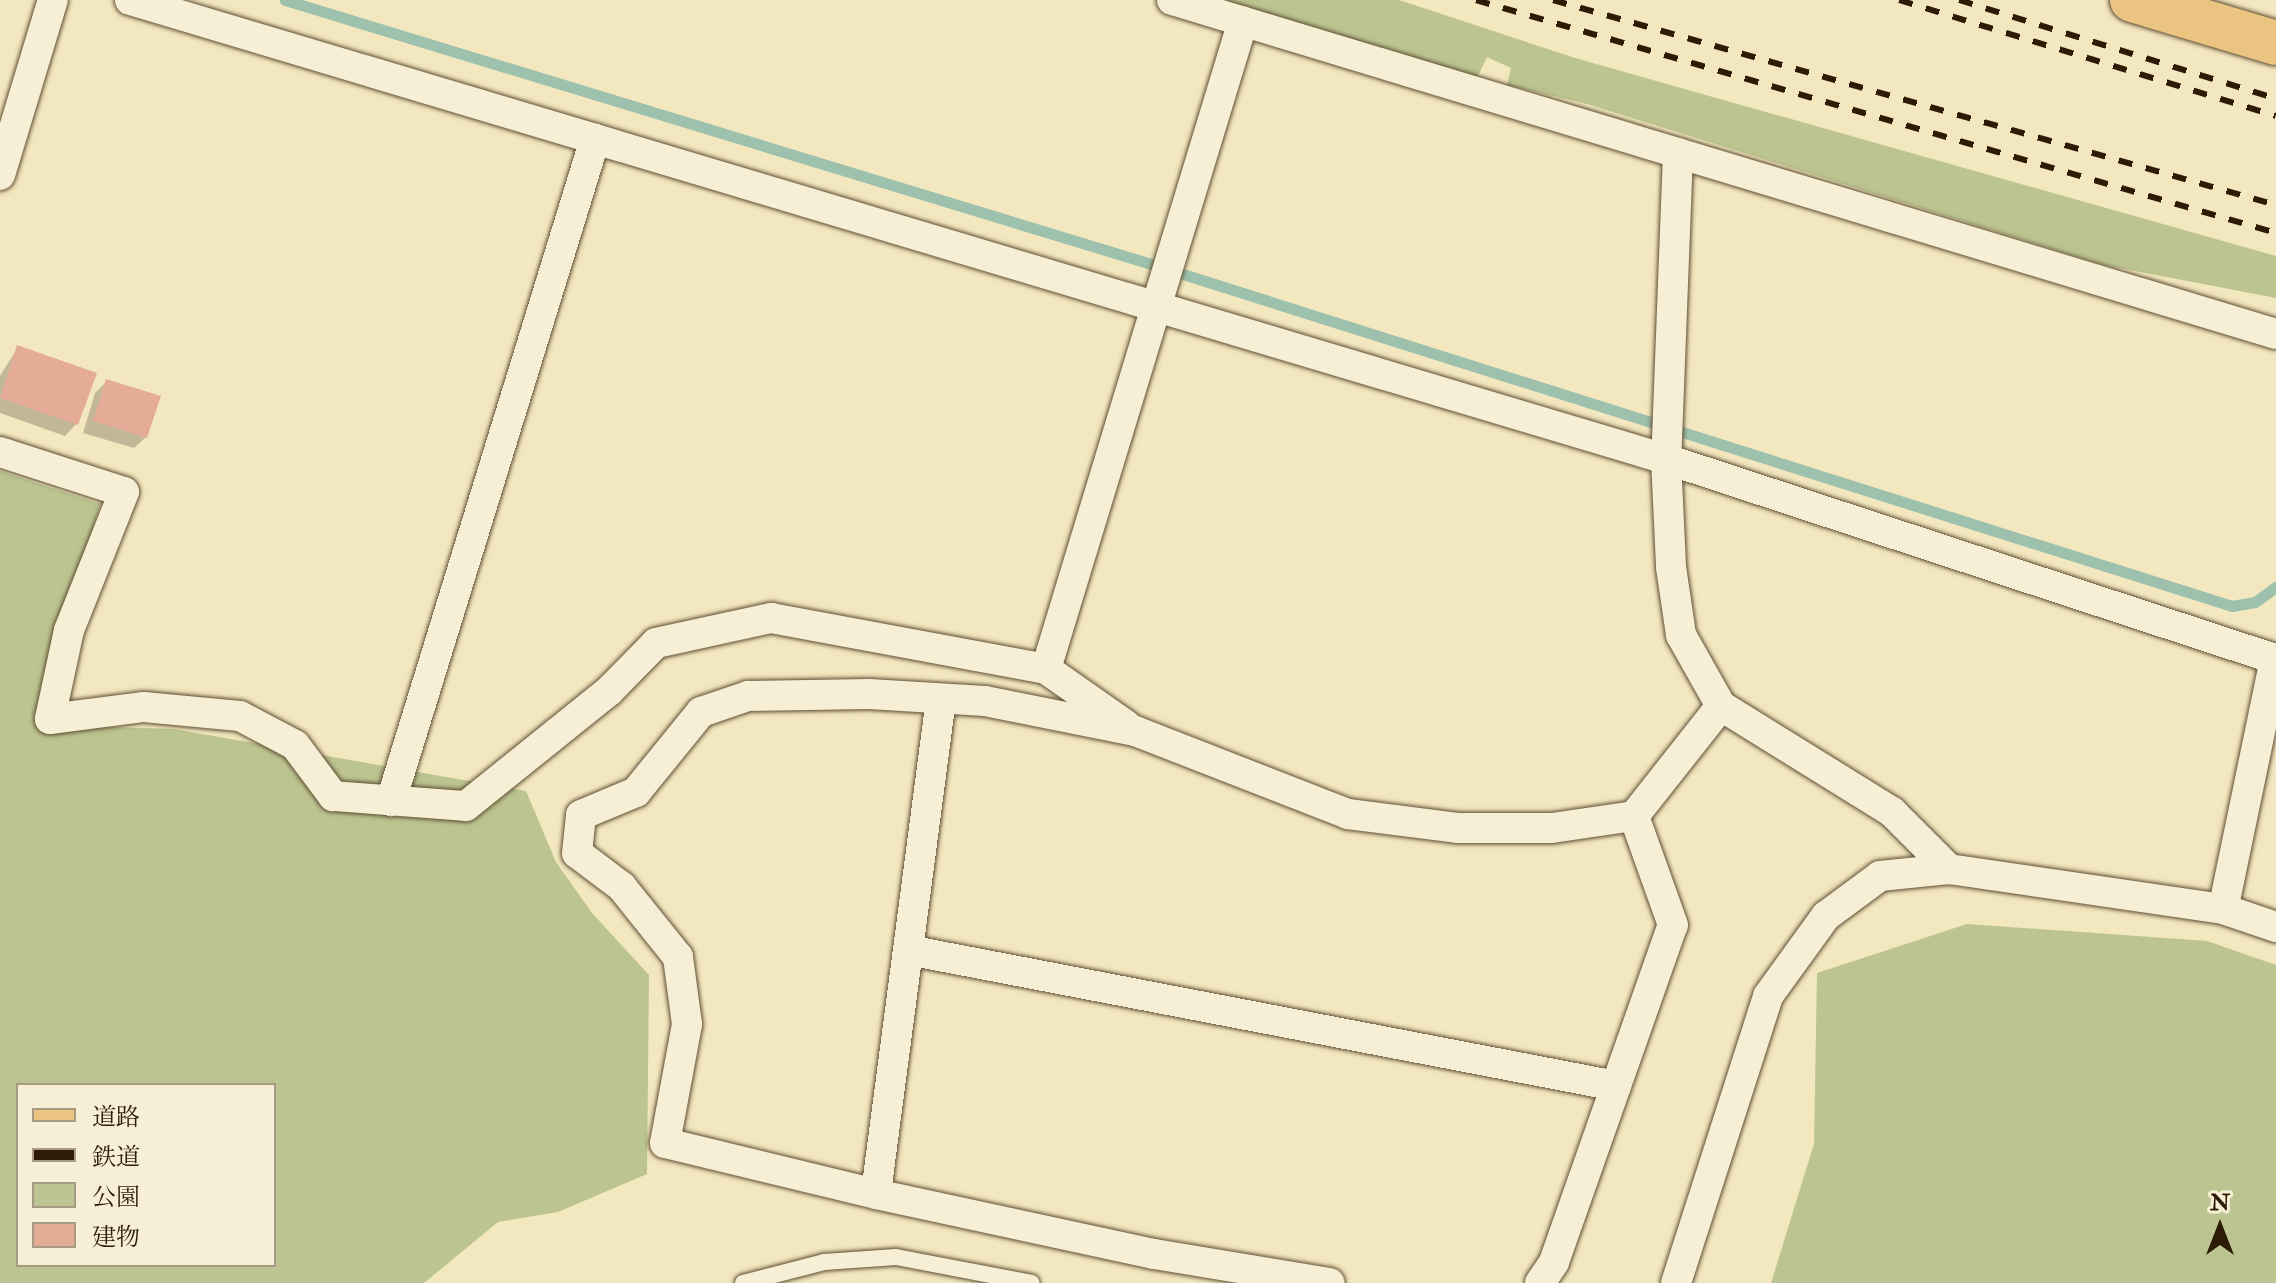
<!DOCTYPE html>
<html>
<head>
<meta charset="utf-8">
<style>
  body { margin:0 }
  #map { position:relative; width:2276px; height:1283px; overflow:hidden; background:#f3e7bf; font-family:"IM FELL Double Pica","Noto Serif JP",serif }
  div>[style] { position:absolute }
  .green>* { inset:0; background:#bcc591 }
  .shadow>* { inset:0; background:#0003 }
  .stream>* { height:11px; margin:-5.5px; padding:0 5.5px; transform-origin:5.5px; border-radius:5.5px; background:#9dc1ac }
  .building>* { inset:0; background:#e4ac97 }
  .roads { filter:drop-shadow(0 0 2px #5f4e34) drop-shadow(0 0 2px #5f4e34) }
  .service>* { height:16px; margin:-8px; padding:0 8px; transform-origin:8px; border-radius:8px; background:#f7efd5 }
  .minor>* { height:30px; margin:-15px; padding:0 15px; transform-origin:15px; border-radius:15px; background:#f7efd5 }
  .primary>* { height:44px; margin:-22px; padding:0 22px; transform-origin:22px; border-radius:22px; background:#eac480 }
  .rail>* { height:6px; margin-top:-3px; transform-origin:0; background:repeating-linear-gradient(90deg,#2e1b06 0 14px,transparent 0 28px) }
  span { translate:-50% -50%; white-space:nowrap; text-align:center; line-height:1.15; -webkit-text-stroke:6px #f7efd5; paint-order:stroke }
  .legend { position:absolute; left:16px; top:1083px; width:260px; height:184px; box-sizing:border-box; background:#f7efd5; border:2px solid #a79a82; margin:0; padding:10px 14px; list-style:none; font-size:24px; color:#2e1b06 }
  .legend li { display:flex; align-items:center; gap:16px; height:40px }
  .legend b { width:40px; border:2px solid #a79a82 }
  .north { position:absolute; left:2180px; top:1187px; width:80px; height:80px; -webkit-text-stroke:6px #f7efd5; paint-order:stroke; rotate:0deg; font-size:22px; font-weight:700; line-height:32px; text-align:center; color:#2e1b06 }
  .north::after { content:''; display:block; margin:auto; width:28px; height:36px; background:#2e1b06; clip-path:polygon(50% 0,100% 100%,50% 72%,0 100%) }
</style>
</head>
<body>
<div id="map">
  <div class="green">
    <div style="clip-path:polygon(1222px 0,1399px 0,1575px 58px,2276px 256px,2276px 298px,2104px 265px,1587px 104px,1507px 85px,1511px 68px,1487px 57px,1477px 78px)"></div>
    <div style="clip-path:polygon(evenodd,0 471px,100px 504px,39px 725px,174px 729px,526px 791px,556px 862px,592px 913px,649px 975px,647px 1174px,558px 1212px,498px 1222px,424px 1283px,0 1283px,0 471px,18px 1085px,274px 1085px,274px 1265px,18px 1265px,18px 1085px)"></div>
    <div style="clip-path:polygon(1967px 924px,2207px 941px,2276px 965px,2276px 1283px,1771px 1283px,1814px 1144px,1817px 973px)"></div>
  </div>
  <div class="shadow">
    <div style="clip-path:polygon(18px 347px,76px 424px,65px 436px,0 413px,0 376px)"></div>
    <div style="clip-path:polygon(106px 382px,146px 437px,134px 448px,83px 433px,95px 393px)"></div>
  </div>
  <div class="stream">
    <div style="left:285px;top:0;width:902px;rotate:16.95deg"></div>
    <div style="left:1148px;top:263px;width:1137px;rotate:17.56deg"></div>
    <div style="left:2232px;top:606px;width:23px;rotate:-10deg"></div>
    <div style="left:2255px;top:602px;width:26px;rotate:-36deg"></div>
  </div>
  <div class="building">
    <div style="clip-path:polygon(17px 345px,97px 373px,78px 425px,0 398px)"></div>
    <div style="clip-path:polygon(106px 379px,161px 396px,147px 438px,93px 421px)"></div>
  </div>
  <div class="roads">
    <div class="service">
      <div style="left:743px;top:1283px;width:84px;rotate:-14.5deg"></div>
      <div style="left:824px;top:1262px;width:72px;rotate:-4deg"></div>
      <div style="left:896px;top:1257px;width:138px;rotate:10.8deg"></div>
    </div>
    <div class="minor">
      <div style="left:130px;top:0;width:1603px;rotate:16.64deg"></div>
      <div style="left:1666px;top:459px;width:641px;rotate:18.18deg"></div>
      <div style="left:2275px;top:659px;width:255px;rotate:101.7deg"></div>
      <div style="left:1172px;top:0;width:1153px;rotate:16.83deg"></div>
      <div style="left:1678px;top:153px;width:306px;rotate:92.2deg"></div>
      <div style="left:1666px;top:459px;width:108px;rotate:87.3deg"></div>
      <div style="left:1671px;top:567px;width:69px;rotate:81.6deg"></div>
      <div style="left:1681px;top:635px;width:81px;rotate:60.6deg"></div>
      <div style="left:1721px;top:706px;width:201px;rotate:31.8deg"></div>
      <div style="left:1892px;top:812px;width:81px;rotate:45deg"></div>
      <div style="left:0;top:175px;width:183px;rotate:-73.2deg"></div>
      <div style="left:0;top:452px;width:130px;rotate:17.9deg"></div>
      <div style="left:124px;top:492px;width:149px;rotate:111.7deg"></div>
      <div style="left:69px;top:630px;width:91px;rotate:102.1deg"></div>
      <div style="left:50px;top:719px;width:95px;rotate:-7.3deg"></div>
      <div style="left:144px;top:707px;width:96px;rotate:5.4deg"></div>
      <div style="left:240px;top:716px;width:62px;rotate:27.8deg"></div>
      <div style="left:295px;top:745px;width:64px;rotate:53.3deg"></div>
      <div style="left:333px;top:796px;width:133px;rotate:4.3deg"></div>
      <div style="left:466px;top:806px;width:184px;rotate:-38.8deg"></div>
      <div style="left:609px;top:691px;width:67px;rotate:-45.6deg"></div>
      <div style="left:656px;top:643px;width:118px;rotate:-12.3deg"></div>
      <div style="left:771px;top:618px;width:280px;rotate:10.5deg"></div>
      <div style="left:1046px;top:669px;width:98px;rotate:35deg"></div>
      <div style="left:1046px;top:669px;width:677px;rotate:-73.09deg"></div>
      <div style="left:941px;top:699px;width:499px;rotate:97.5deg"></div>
      <div style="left:876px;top:1194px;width:284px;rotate:12.2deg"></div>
      <div style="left:1154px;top:1254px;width:178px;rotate:9.4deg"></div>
      <div style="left:391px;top:801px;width:693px;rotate:-72.87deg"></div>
      <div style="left:908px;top:950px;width:721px;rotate:10.87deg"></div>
      <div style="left:876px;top:1194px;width:217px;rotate:-166.4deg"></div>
      <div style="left:665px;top:1143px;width:121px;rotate:-79.5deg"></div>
      <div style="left:687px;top:1024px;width:68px;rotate:-97.7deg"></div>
      <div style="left:678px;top:957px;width:90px;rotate:-128.7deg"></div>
      <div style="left:622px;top:887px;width:56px;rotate:-142.9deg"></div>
      <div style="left:577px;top:853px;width:38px;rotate:-84deg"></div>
      <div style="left:581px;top:815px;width:60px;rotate:-22.7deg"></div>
      <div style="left:636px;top:792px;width:103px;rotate:-50.9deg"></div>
      <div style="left:701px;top:712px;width:50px;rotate:-18.8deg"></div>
      <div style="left:748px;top:696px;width:121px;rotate:-0.9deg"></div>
      <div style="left:869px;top:694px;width:116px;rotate:3.5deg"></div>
      <div style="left:985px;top:701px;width:153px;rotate:11.3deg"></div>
      <div style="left:1135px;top:731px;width:229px;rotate:21.3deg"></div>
      <div style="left:1348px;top:814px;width:110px;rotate:7.3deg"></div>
      <div style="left:1457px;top:828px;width:95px"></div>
      <div style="left:1552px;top:828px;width:83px;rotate:-8.3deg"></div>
      <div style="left:1634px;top:816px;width:140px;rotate:-51.7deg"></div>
      <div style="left:1540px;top:1283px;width:25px;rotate:-56deg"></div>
      <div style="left:1554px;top:1262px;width:357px;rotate:-70.6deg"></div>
      <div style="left:1673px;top:925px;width:116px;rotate:-109.7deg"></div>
      <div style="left:1676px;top:1283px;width:301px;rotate:-72.2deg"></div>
      <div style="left:1768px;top:996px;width:99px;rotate:-54.1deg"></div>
      <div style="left:1826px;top:916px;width:67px;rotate:-36.5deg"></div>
      <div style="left:1880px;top:876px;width:69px;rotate:-5.8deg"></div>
      <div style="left:1949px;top:869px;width:277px;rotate:8.3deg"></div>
      <div style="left:2223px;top:909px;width:56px;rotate:18.8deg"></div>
    </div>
    <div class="primary">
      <div style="left:2132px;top:0;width:150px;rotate:16.6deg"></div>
    </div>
  </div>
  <div class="rail">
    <div style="left:1476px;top:0;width:833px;rotate:16.24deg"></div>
    <div style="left:1553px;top:0;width:752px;rotate:15.83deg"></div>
    <div style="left:1899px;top:0;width:394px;rotate:17.1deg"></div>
    <div style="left:1959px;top:0;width:332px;rotate:17.3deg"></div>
  </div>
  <ul class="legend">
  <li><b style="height:10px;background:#eac480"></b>道路</li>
  <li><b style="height:10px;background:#2e1b06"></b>鉄道</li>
  <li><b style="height:22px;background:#bcc591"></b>公園</li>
  <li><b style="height:22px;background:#e4ac97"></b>建物</li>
  </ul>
  <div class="north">N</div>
</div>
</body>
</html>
